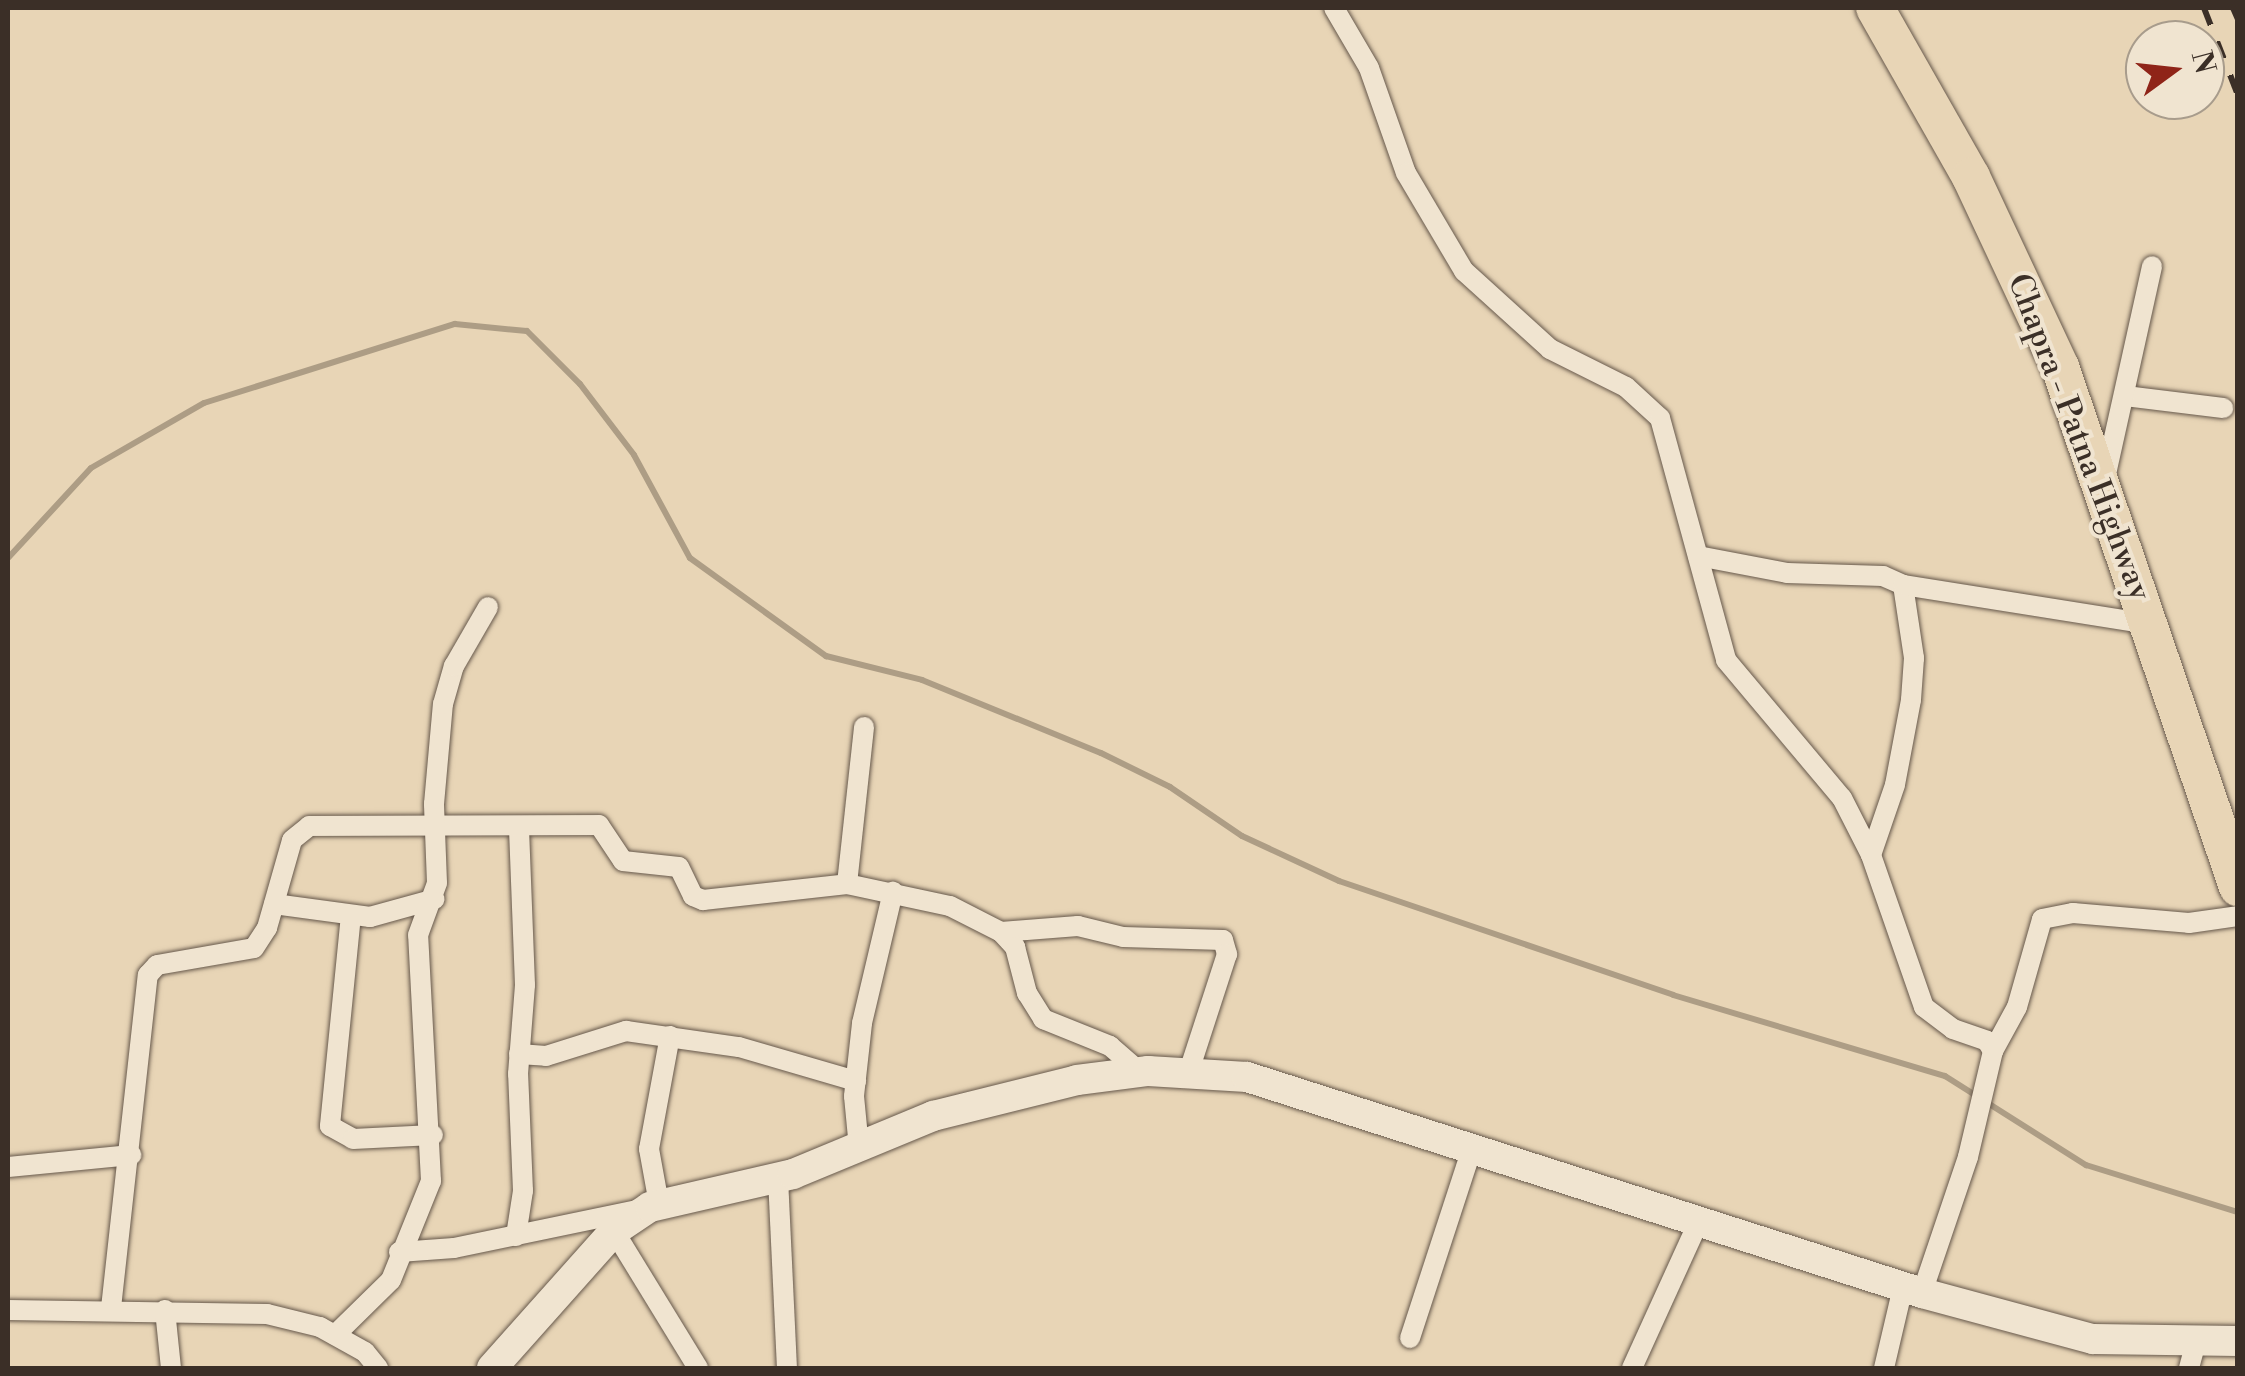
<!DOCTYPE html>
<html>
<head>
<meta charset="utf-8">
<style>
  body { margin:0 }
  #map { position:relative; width:2245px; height:1376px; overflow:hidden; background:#e8d5b6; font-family:"Libre Bodoni",serif }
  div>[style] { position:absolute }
  .stream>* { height:6px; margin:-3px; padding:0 3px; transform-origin:3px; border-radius:3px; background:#ad9d85 }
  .roads { filter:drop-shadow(0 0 2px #66584b) drop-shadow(0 0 2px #66584b) }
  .street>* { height:20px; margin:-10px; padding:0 10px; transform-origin:10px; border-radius:10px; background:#f0e4d0 }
  .secondary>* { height:30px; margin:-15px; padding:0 15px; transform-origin:15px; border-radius:15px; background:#f0e4d0 }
  .highway>* { height:38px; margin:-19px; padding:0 19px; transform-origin:19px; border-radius:19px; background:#e8d5b6 }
  .rail>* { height:6px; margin-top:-3px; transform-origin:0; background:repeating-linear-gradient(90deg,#3b2f27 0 18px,transparent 0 36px) }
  span { translate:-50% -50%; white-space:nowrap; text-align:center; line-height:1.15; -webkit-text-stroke:8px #f0e4d0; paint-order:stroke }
  .street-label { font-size:32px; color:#3b2f27 }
  .frame { position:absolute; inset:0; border:10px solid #3b2f27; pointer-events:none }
  .north { position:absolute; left:2125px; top:20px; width:100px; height:100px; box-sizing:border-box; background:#f0e4d0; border:2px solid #a89c8c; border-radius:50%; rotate:75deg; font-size:28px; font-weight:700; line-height:40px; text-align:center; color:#3b2f27 }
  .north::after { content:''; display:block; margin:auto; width:35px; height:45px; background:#8f2418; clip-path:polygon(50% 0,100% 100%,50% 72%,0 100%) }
</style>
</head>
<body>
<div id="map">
  <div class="stream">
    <div style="left:8px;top:558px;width:122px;rotate:-47.3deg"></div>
    <div style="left:91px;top:468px;width:130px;rotate:-29.9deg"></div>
    <div style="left:204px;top:403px;width:263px;rotate:-17.5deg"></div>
    <div style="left:455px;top:324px;width:72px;rotate:5.6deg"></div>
    <div style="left:527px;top:331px;width:75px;rotate:45deg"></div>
    <div style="left:580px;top:384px;width:89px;rotate:52.7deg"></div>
    <div style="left:634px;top:455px;width:117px;rotate:61.5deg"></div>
    <div style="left:690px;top:558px;width:168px;rotate:35.8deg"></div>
    <div style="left:826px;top:656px;width:99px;rotate:14deg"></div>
    <div style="left:922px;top:680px;width:193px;rotate:22.2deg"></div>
    <div style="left:1101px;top:753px;width:77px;rotate:26.2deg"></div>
    <div style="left:1170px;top:787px;width:87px;rotate:34.2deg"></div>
    <div style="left:1242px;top:836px;width:107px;rotate:24.9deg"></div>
    <div style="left:1339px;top:881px;width:353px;rotate:18.8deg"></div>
    <div style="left:1673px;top:995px;width:284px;rotate:16.6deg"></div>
    <div style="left:1945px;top:1076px;width:167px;rotate:32.3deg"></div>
    <div style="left:2086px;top:1165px;width:159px;rotate:17.2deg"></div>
  </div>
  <div class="roads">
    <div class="street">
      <div style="left:1334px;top:8px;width:69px;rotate:59.7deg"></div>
      <div style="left:1369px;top:68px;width:111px;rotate:70.6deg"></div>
      <div style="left:1406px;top:173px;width:114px;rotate:59.4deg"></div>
      <div style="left:1464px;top:271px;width:116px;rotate:42.2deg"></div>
      <div style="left:1550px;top:349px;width:85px;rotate:26.6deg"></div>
      <div style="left:1626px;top:387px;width:46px;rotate:42.4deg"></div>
      <div style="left:1660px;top:418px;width:251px;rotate:74.7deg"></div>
      <div style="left:1726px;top:660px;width:180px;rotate:50deg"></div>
      <div style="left:1842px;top:798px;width:64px;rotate:63deg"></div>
      <div style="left:1871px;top:855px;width:161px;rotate:70.8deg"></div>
      <div style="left:1924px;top:1007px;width:36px;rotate:37deg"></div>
      <div style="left:1953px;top:1029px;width:36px;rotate:19deg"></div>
      <div style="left:1987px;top:1041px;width:12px;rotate:59deg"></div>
      <div style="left:1993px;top:1051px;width:109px;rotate:103.3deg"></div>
      <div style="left:1968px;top:1157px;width:144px;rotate:108.7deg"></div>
      <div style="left:2125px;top:396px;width:99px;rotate:7deg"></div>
      <div style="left:2104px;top:483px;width:222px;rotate:-77.5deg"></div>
      <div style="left:1698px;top:556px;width:91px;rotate:10.8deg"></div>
      <div style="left:1787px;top:573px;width:96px;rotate:1.8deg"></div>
      <div style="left:1883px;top:576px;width:22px;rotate:24deg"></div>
      <div style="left:1903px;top:585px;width:74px;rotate:81.4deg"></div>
      <div style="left:1914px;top:658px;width:42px;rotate:94.1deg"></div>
      <div style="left:1911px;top:700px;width:86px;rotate:100.7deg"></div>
      <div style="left:1895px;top:785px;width:74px;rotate:108.9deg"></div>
      <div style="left:1903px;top:585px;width:249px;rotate:9deg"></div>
      <div style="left:847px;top:884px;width:158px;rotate:-83.8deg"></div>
      <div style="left:274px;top:904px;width:97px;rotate:7.7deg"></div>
      <div style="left:370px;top:917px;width:67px;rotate:-15.5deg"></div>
      <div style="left:351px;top:915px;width:212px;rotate:95.7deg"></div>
      <div style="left:330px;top:1126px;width:26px;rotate:29deg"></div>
      <div style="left:353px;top:1139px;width:80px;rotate:-2.9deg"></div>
      <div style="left:1001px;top:932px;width:77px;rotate:-4.5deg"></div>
      <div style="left:1078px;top:926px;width:46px;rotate:13.7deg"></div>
      <div style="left:1123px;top:937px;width:100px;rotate:1.7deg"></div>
      <div style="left:1223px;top:940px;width:15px;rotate:74deg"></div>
      <div style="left:1227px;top:954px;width:123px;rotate:108deg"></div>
      <div style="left:1993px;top:1051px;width:50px;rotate:-61.4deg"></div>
      <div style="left:2017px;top:1007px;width:91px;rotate:-74.1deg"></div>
      <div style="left:2042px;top:919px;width:32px;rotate:-11deg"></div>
      <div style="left:2073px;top:913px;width:116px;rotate:4.9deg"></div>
      <div style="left:2189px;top:923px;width:49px;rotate:-8.1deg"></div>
      <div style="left:519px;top:1054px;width:27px;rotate:4deg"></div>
      <div style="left:546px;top:1056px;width:84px;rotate:-17.4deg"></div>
      <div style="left:626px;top:1031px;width:114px;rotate:8.1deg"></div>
      <div style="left:739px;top:1047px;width:122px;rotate:16.2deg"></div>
      <div style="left:859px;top:1148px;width:52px;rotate:-95.5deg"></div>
      <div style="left:854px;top:1096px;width:73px;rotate:-83.7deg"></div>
      <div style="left:862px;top:1023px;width:135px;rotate:-76.7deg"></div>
      <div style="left:8px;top:1167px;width:124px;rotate:-5.6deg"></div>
      <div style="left:778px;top:1178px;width:190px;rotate:87.3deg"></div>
      <div style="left:659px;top:1204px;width:56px;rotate:-100.3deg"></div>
      <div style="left:649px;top:1149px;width:115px;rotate:-79.5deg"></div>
      <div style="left:614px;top:1231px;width:161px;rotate:58.5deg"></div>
      <div style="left:516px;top:1236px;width:46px;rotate:-81.2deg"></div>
      <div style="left:523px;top:1191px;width:117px;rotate:-92.4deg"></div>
      <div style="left:518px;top:1074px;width:89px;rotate:-85.5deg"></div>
      <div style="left:525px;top:985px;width:159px;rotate:-92.2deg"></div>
      <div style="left:399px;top:1252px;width:55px;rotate:-4.2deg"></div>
      <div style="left:454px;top:1248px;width:187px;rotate:-11.7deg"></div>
      <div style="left:111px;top:1308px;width:335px;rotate:-83.7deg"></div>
      <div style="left:148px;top:975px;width:13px;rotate:-48deg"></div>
      <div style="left:157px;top:965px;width:98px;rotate:-9.9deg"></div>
      <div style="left:254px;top:948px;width:24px;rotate:-57deg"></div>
      <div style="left:267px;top:928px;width:91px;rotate:-74.1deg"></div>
      <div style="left:292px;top:840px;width:22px;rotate:-39deg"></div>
      <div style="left:309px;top:826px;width:290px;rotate:-0.2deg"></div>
      <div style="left:599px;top:825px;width:43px;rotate:56.3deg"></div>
      <div style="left:623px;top:861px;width:56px;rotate:6.1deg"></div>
      <div style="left:679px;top:867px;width:32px;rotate:64deg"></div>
      <div style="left:693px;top:896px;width:11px;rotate:22deg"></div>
      <div style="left:703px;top:900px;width:145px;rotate:-6.3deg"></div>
      <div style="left:847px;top:884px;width:105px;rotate:12.1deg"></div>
      <div style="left:950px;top:906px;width:57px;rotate:27deg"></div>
      <div style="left:1001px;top:932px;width:21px;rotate:47deg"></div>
      <div style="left:1015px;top:947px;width:48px;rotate:75.4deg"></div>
      <div style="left:1027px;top:993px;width:31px;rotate:58deg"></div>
      <div style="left:1043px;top:1019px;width:72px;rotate:21.9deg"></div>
      <div style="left:1110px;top:1046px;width:40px;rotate:41deg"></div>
      <div style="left:8px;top:1310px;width:259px;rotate:0.9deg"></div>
      <div style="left:267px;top:1314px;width:55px;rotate:13.8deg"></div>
      <div style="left:320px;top:1327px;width:51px;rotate:29.1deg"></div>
      <div style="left:365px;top:1352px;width:21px;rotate:51deg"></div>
      <div style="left:165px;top:1310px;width:58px;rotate:84.1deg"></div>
      <div style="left:335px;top:1335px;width:78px;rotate:-44.5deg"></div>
      <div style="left:391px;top:1280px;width:107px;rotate:-68deg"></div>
      <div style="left:431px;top:1181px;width:246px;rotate:-93deg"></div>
      <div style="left:418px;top:935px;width:55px;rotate:-69.9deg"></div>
      <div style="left:437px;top:883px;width:79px;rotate:-92.2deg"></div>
      <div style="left:434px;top:804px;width:100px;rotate:-84.9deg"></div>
      <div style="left:443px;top:704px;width:40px;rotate:-74deg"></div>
      <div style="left:454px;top:666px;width:68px;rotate:-60deg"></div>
      <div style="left:1410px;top:1338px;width:197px;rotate:-71.9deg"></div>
      <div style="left:1632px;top:1368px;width:159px;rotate:-65.5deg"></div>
      <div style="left:1884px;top:1368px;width:83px;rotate:-76.8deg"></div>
      <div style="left:2189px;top:1368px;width:27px;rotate:-75deg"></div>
    </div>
    <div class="secondary">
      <div style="left:492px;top:1368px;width:183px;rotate:-48.3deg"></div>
      <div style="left:614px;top:1231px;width:43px;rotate:-33.7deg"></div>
      <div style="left:650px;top:1207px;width:147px;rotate:-13deg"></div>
      <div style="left:793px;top:1174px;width:152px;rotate:-22.5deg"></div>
      <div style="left:933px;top:1116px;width:148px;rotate:-14deg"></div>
      <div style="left:1077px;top:1080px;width:72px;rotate:-7.2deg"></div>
      <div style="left:1148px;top:1071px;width:99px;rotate:3.5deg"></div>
      <div style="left:1247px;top:1077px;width:709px;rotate:17.74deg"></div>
      <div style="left:1922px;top:1293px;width:177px;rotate:15.1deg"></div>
      <div style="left:2093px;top:1339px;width:145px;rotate:0.8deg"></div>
    </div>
    <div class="highway">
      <div style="left:1875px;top:8px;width:194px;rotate:60.4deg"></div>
      <div style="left:1971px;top:177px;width:210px;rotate:64.9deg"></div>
      <div style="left:2060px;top:367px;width:550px;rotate:71.1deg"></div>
    </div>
  </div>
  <div class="rail">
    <div style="left:2204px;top:8px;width:93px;rotate:68.7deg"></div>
    <div style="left:2233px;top:8px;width:12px;rotate:66deg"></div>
  </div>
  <div class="street-label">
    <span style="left:2079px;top:437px;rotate:69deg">Chapra - Patna Highway</span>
  </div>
  <div class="frame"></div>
  <div class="north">N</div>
</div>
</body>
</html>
